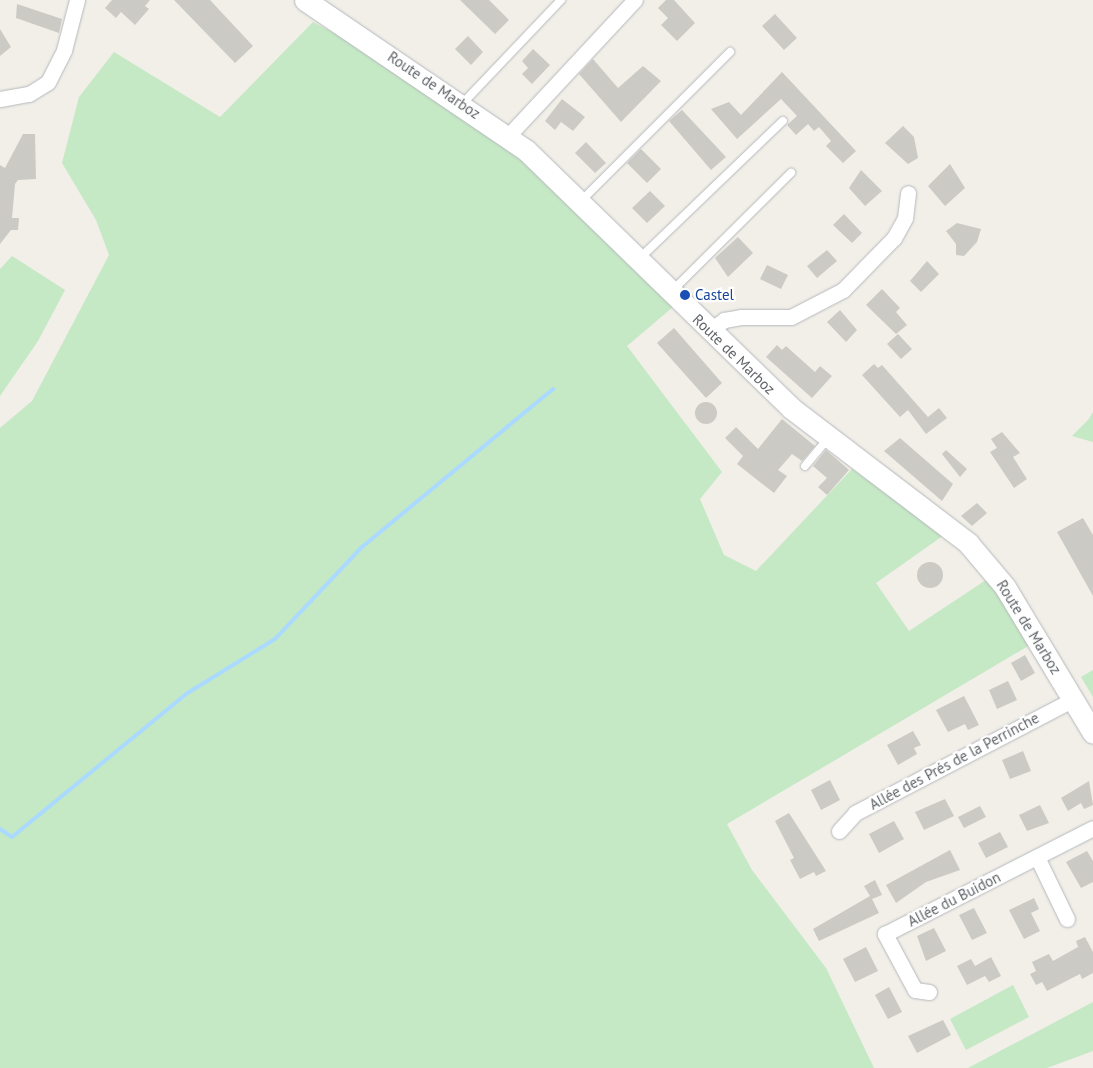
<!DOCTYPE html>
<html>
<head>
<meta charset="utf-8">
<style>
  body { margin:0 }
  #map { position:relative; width:1093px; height:1068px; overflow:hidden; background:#f1efe8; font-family:"PT Sans",sans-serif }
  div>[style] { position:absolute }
  .green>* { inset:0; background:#c5e8c5 }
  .stream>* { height:4px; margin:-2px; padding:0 2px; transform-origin:2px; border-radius:2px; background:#aadaff }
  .building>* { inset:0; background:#cccac5 }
  .round { border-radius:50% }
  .roads { filter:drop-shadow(0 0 1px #b5b8bc) drop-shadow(0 0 1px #b5b8bc) }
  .service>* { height:8px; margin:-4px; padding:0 4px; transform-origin:4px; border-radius:4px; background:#fff }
  .minor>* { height:15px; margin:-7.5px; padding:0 7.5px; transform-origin:7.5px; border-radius:7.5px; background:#fff }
  .secondary>* { height:21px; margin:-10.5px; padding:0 10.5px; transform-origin:10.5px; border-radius:10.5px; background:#fff }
  .dots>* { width:14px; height:14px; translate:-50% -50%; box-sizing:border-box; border:2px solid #fff; border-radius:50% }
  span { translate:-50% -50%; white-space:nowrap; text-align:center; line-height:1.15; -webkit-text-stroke:4.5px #fff; paint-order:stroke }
  .street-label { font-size:15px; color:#5f6368 }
  .transit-label { font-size:15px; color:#164399 }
  .left { translate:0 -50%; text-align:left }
</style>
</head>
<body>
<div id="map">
  <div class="green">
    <div style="clip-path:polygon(313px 22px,373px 54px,528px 164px,673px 307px,627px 346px,722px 472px,700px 499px,724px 555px,756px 571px,852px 469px,944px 535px,876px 583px,909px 631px,989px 578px,1030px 645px,727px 824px,752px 870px,826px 968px,874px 1068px,0 1068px,0 428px,32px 401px,109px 255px,96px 220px,62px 163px,79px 97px,114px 52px,220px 117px)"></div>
    <div style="clip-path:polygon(12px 256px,65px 290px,38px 341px,0 396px,0 269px)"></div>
    <div style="clip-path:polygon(1093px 412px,1093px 442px,1072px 436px,1088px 420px)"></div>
    <div style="clip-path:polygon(1093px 670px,1093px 697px,1081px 677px)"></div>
    <div style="clip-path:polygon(1013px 985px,1029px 1017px,966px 1050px,950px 1019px)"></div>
    <div style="clip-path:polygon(1093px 1002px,1093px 1051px,1047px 1068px,968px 1068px)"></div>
  </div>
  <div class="stream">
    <div style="left:0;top:829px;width:14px;rotate:34deg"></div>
    <div style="left:12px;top:837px;width:225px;rotate:-39.4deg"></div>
    <div style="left:186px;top:694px;width:105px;rotate:-31.7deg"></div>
    <div style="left:275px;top:639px;width:127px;rotate:-46.6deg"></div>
    <div style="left:362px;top:547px;width:248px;rotate:-39.6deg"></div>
  </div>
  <div class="building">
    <div style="clip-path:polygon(112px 0,150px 0,145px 6px,149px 9px,135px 25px,121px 12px,116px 18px,105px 8px)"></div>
    <div style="clip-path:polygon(174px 0,210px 0,253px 46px,235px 63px)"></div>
    <div style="clip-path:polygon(460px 0,489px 0,509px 20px,495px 34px)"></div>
    <div style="clip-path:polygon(666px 0,674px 0,695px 23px,677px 41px,661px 25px,668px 18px,658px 8px)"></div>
    <div style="clip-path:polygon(17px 4px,62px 19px,59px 33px,16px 18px)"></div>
    <div style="clip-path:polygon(775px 14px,797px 38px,784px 50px,762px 26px)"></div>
    <div style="clip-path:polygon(0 29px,11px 47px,0 56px)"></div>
    <div style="clip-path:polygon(468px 36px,483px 52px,471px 65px,455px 49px)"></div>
    <div style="clip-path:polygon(533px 49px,550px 65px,532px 84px,522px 74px,528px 68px,522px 61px)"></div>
    <div style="clip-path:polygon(593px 59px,618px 88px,643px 66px,661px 81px,621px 122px,579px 74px)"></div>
    <div style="clip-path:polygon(782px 72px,856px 151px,843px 163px,826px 146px,831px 141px,819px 127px,814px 131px,808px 124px,796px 135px,787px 125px,797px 116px,781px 99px,737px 139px,711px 109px,729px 102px,741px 115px)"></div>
    <div style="clip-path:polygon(562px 99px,585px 117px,573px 131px,561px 122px,555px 130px,545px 121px)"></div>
    <div style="clip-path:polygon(682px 110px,726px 157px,711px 170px,669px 121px)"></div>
    <div style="clip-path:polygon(903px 126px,914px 137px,918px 158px,908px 164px,885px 143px)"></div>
    <div style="clip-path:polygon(23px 134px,35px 134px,36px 179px,18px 180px,15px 184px,12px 218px,19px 218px,18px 230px,11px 230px,0 244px,0 165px,5px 168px)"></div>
    <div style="clip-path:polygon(586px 142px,606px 163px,595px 173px,575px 153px)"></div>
    <div style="clip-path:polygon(641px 149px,661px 169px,647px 183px,627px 163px)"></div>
    <div style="clip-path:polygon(950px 164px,965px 188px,945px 206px,928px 186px)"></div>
    <div style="clip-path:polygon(861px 170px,882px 191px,865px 206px,849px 188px)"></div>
    <div style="clip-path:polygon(650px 191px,665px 206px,647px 223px,632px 208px)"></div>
    <div style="clip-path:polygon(844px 214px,862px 233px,852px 243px,833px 225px)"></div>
    <div style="clip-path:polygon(957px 223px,981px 229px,977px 242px,964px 256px,956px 255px,956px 244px,946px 231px)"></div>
    <div style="clip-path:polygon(738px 237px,753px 253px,728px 277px,715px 258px)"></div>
    <div style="clip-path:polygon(827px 250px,837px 261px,817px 278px,807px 266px)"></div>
    <div style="clip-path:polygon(927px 261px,939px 274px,921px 292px,910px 281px)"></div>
    <div style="clip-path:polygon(767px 265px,788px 275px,781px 289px,760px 279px)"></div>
    <div style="clip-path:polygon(882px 289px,900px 308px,896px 312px,907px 325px,896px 334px,866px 305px)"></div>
    <div style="clip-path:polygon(840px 310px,857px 330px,846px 342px,827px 322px)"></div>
    <div style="clip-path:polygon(674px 328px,722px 383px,706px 398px,657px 343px)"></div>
    <div style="clip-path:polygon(898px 334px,912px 349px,901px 359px,887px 344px)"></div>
    <div style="clip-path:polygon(777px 345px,782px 350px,786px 346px,815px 372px,820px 366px,832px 376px,812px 398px,766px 357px)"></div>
    <div style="clip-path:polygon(874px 364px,878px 368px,882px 365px,928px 417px,939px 408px,947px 418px,926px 434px,908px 410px,900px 417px,862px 375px)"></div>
    <div class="round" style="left:695px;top:402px;width:22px;height:22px"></div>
    <div style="clip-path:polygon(782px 419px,815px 446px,802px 461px,792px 454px,778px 470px,787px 476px,774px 493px,737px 464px,743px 456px,725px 438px,736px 427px,758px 449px)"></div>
    <div style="clip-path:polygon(1002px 432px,1020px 453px,1013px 457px,1027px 479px,1014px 488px,990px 452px,997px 448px,991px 439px)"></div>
    <div style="clip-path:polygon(900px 438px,953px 484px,942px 501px,884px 451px)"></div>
    <div style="clip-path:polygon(826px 450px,849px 470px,827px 495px,818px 487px,827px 478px,813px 466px)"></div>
    <div style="clip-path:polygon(946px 450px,967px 469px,960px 477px,942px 454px)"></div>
    <div style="clip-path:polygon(977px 503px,987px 513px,972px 526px,961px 516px)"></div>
    <div style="clip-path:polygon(1083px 518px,1093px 535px,1093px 596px,1057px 532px)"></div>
    <div class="round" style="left:917px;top:562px;width:26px;height:26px"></div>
    <div style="clip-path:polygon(1025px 655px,1035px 673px,1021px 681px,1011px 663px)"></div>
    <div style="clip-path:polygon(1008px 681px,1017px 700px,997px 709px,989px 690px)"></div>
    <div style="clip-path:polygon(964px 696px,979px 725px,968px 730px,965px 724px,948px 732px,936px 710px)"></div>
    <div style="clip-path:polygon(913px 731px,921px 745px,914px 748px,917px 754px,898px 765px,887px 745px)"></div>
    <div style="clip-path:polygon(1023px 751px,1031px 771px,1010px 779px,1002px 760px)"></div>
    <div style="clip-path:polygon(830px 780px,840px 800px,821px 810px,811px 790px)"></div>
    <div style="clip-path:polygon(1089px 781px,1093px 805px,1084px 809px,1081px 803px,1068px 811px,1061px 798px)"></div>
    <div style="clip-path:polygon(945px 799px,954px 816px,924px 830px,915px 812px)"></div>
    <div style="clip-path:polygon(1040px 805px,1049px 823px,1027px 831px,1019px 815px)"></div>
    <div style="clip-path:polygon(980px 806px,986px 817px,964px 828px,958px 817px)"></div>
    <div style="clip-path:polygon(789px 813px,826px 871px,816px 876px,814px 872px,800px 879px,790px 860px,794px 858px,775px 821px)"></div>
    <div style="clip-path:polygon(894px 821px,904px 839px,879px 853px,869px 834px)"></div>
    <div style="clip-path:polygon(1000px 832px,1008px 847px,986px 858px,978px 843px)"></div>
    <div style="clip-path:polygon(950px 850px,960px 870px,926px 882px,896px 903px,886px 885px)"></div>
    <div style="clip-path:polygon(1087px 851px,1093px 861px,1093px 882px,1081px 888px,1066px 862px)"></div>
    <div style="clip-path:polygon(875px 880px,882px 895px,872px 899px,879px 913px,819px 941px,813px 929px,870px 896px,864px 886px)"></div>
    <div style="clip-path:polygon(1034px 898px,1039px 909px,1031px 913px,1040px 931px,1024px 939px,1009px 910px)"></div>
    <div style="clip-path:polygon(974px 908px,987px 933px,972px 940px,959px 915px)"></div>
    <div style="clip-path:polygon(934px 928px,946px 951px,926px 961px,917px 936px)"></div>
    <div style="clip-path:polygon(1085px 937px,1093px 952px,1093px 973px,1082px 979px,1080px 974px,1047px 991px,1042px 982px,1036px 985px,1030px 974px,1036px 971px,1032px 962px,1049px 954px,1053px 961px,1078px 947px,1076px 941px)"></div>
    <div style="clip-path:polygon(866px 947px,878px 971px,855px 982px,843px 959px)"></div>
    <div style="clip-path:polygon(991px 957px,1001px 976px,989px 982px,985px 976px,967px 985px,957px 966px,971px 959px,975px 966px)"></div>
    <div style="clip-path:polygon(889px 987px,902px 1012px,888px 1019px,875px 995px)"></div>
    <div style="clip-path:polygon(943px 1020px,951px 1035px,917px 1053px,908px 1036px)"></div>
  </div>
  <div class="roads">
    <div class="service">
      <div style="left:462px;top:104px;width:144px;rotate:-46.4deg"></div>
      <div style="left:581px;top:201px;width:211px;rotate:-45deg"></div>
      <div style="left:640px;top:258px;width:198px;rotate:-43.8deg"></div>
      <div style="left:672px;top:291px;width:168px;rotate:-44.8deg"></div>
      <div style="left:805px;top:466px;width:35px;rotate:-50deg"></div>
    </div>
    <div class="minor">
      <div style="left:0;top:99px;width:29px;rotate:-10deg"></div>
      <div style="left:29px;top:94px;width:22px;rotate:-32deg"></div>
      <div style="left:48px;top:82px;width:36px;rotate:-63deg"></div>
      <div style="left:64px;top:50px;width:52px;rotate:-75.4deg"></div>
      <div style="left:508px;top:136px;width:186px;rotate:-47deg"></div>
      <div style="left:709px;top:331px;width:19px;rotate:-36deg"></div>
      <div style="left:724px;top:320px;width:17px;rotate:-10deg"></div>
      <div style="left:741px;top:317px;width:50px"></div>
      <div style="left:791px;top:317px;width:59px;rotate:-27.4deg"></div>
      <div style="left:843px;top:290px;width:73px;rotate:-45.6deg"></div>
      <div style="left:894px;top:238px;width:23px;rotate:-61deg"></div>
      <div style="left:905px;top:218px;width:25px;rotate:-83deg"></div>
      <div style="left:839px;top:831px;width:24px;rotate:-48deg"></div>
      <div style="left:855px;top:813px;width:247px;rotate:-27.5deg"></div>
      <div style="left:1037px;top:857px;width:69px;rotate:64.2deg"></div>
      <div style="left:929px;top:992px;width:14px;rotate:-172deg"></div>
      <div style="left:915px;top:990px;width:64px;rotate:-118.2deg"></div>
      <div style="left:885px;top:934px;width:233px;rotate:-27deg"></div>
    </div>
    <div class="secondary">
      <div style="left:305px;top:0;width:268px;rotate:34.2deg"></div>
      <div style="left:527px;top:151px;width:368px;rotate:44.2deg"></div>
      <div style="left:791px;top:408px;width:223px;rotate:37.3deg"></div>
      <div style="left:968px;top:543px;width:57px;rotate:49.9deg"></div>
      <div style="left:1005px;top:587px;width:170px;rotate:58.9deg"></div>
    </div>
  </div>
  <div class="dots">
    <div style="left:685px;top:295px;background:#1a4fb4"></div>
  </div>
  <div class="street-label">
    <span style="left:434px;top:85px;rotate:34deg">Route de Marboz</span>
    <span style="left:734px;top:354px;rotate:44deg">Route de Marboz</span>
    <span style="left:1029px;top:627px;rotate:58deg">Route de Marboz</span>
    <span style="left:954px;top:761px;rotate:-28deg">Allée des Prés de la Perrinche</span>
    <span style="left:954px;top:899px;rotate:-27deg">Allée du Buidon</span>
  </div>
  <div class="transit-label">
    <span class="left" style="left:695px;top:295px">Castel</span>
  </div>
</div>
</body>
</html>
